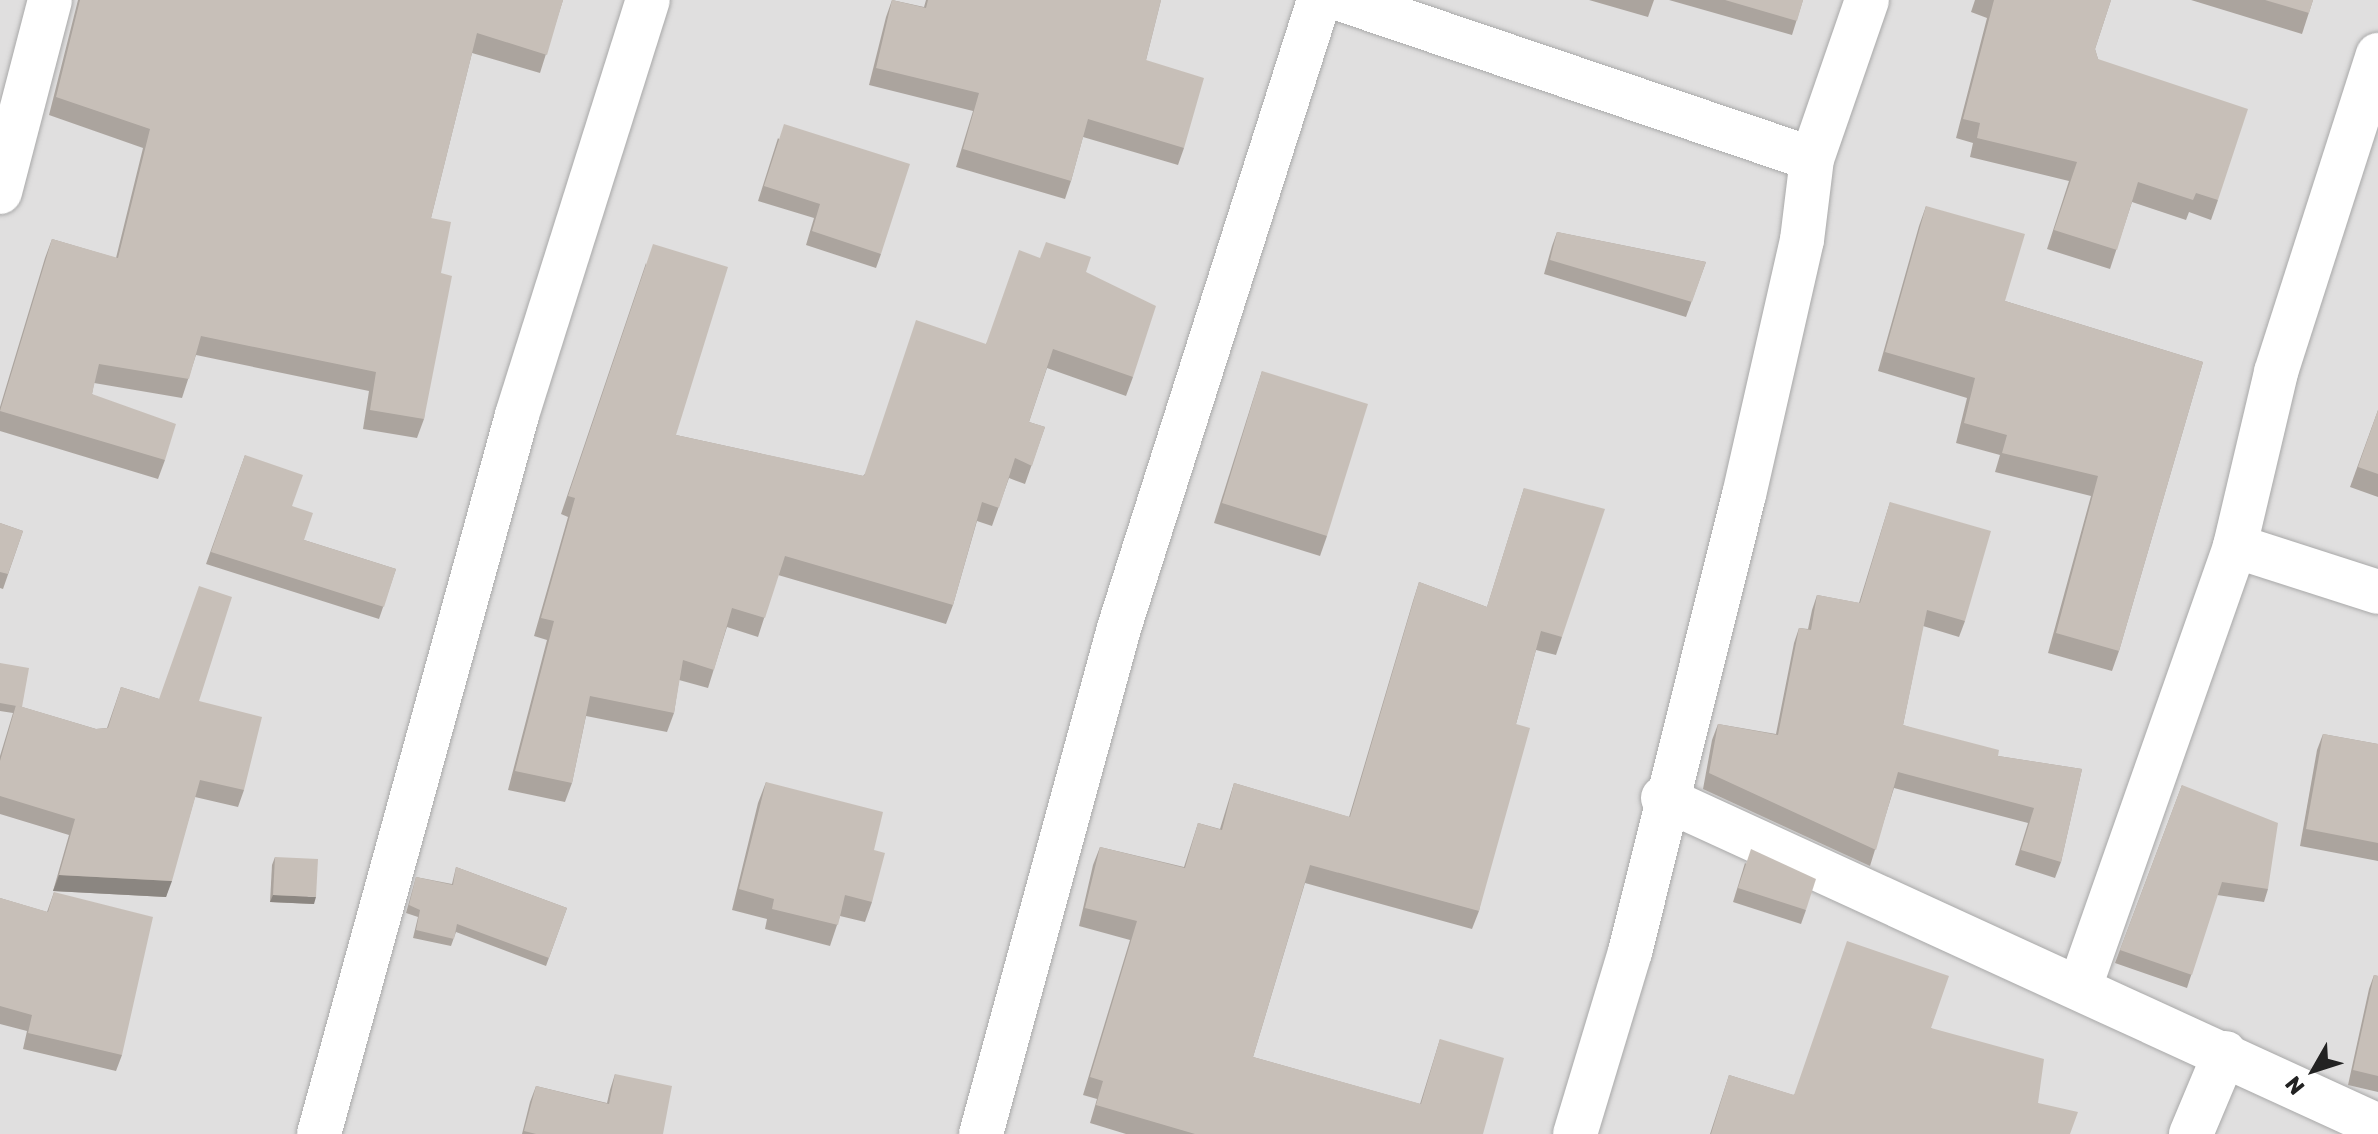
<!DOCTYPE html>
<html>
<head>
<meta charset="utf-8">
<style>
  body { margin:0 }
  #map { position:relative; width:2378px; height:1134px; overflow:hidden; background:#f2efe9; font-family:Rubik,sans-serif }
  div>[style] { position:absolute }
  .residential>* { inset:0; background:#e0dfdf }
  .roads { filter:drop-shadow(0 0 2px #a9a9a9) drop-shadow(0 0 2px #a9a9a9) }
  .minor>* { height:44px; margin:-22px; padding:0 22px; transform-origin:22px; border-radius:22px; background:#fff }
  .wall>* { inset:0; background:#aba49e }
  .shaded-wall>* { inset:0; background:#8b8681 }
  .building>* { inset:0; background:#c7bfb8 }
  span { translate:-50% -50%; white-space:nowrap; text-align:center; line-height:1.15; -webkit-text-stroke:8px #fff; paint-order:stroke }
  .north { position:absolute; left:2274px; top:1030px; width:80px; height:80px; -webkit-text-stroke:6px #fff; paint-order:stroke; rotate:231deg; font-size:22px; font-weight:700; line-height:32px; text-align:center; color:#222 }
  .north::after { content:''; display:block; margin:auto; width:28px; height:36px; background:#222; clip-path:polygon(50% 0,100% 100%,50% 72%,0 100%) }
</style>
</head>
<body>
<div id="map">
  <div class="residential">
    <div style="clip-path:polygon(0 0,2378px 0,2378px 1134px,0 1134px)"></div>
  </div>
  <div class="roads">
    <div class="minor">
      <div style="left:1343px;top:0;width:495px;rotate:18.7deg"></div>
      <div style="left:0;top:192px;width:198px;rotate:-75.4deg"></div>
      <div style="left:2235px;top:546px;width:150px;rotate:17.8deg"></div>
      <div style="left:1663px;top:798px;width:787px;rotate:24.64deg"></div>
      <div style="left:2081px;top:984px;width:464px;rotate:-70.6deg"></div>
      <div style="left:2235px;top:546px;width:179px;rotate:-76.7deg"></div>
      <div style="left:2276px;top:372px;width:333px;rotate:-72.2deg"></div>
      <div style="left:319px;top:1134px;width:746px;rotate:-74.6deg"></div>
      <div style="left:517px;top:415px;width:435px;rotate:-72.5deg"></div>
      <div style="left:981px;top:1134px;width:524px;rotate:-74.74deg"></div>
      <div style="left:1119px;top:628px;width:659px;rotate:-72.33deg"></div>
      <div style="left:1575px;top:1134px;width:190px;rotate:-73.2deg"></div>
      <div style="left:1630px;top:952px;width:471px;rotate:-76deg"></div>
      <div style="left:1744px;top:495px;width:262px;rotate:-77.2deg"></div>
      <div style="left:1802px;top:240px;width:82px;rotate:-83deg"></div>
      <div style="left:1812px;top:159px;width:168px;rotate:-70.9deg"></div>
      <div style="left:2191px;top:1134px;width:88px;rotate:-67.2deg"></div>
    </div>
  </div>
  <div class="wall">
    <div style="clip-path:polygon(78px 0,563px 0,540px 73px,472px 53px,431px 218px,441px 273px,424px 419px,417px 438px,363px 429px,369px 391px,196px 355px,182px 398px,94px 383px,92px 394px,165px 460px,158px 479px,0 431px,0 407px,45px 258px,52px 239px,116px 258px,143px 148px,49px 115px)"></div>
    <div style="clip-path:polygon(892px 0,924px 7px,926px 0,1161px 0,1146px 60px,1184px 148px,1178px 165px,1083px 137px,1071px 181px,1065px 199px,956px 167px,973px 111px,869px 85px,886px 17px)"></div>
    <div style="clip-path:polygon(1589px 0,1654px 0,1648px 17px)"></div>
    <div style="clip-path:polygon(1669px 0,1803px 0,1792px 35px)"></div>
    <div style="clip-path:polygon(1975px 0,2111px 0,2095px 49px,2098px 59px,2218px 200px,2211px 220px,2189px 212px,2186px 220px,2132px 202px,2110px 269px,2047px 249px,2069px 181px,1970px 157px,1973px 143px,1956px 138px,1987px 18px,1971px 12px)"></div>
    <div style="clip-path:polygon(2191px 0,2313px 0,2302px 34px)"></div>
    <div style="clip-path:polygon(778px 138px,881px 254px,876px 268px,806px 245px,814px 218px,758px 201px)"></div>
    <div style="clip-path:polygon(1926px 206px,2005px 301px,2203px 362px,2119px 651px,2112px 671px,2048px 653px,2091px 496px,1995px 472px,2000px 455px,1956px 443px,1967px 398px,1878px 371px,1919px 226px)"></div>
    <div style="clip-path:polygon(1557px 232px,1706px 262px,1686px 317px,1544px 274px,1552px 246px)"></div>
    <div style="clip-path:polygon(1040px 258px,1086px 272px,1133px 377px,1126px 396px,1047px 368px,1029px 422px,1045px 427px,1025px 484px,1009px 478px,992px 526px,977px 521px,953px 605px,946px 624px,778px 575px,758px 637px,727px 627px,708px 688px,679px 680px,674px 713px,667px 732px,586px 716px,572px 783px,565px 802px,508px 790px,547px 640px,534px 636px,568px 517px,561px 514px,646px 263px,676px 435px,863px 476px,986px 344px)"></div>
    <div style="clip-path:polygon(1262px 371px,1327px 536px,1320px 556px,1214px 523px)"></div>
    <div style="clip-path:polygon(2378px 410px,2378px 497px,2350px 487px)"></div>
    <div style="clip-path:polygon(245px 455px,292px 506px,304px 540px,396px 569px,379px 619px,206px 564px)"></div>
    <div style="clip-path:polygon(1524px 488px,1562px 637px,1556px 655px,1536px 650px,1516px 724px,1479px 911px,1472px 929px,1305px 883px,1253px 1057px,1420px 1104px,1440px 1039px,1483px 1134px,1126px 1134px,1090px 1123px,1097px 1099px,1083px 1095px,1130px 940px,1079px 926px,1093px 865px,1100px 847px,1184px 867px,1198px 823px,1220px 829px,1234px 783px,1349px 817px,1413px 601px,1419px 582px,1487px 607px)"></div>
    <div style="clip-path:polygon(1890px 502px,1965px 621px,1959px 637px,1923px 626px,1903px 725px,1998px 756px,2082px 769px,2061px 862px,2055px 878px,2015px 865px,2028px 823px,1894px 788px,1870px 866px,1703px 789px,1712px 740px,1718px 724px,1776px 734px,1794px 643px,1799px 628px,1808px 629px,1812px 610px,1817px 595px,1859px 603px)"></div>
    <div style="clip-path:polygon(0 523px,23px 531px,3px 589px,0 588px)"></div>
    <div style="clip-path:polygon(0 663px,22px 707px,96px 729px,107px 728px,121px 687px,159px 699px,199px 701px,244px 790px,238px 807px,195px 797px,166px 897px,53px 891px,69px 835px,0 814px,0 756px,13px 713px,0 711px)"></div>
    <div style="clip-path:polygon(2323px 734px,2378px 744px,2378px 861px,2300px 846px,2317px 750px)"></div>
    <div style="clip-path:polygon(766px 782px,874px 850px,872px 902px,865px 922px,840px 916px,830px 946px,765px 929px,767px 919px,732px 910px,758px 803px)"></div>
    <div style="clip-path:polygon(2182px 785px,2268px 889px,2264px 902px,2217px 895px,2187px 988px,2115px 963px)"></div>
    <div style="clip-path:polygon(275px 857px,314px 904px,270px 902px,272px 865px)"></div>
    <div style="clip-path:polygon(1745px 863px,1806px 910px,1801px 924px,1733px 902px)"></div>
    <div style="clip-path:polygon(456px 867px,567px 908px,546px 966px,456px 932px,451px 946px,413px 938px,418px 917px,406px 913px,416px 877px,452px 884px)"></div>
    <div style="clip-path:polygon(54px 892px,122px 1055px,116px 1071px,23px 1049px,27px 1031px,0 1024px,0 898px,47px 912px)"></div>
    <div style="clip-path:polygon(2374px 975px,2378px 976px,2378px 1092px,2348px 1085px,2369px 989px)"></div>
    <div style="clip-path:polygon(1931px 1028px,2038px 1103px,2070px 1134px,1710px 1134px,1729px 1075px,1793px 1095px)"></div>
    <div style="clip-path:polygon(615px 1074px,663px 1134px,522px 1134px,530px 1102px,536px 1086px,607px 1103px,610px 1090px)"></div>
  </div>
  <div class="shaded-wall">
    <div style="clip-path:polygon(59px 875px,172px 881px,166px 897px,53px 891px)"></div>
    <div style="clip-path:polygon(273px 895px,316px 897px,314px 904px,270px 902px)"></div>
  </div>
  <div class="building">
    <div style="clip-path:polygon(80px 0,563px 0,547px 55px,477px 33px,431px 218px,451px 222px,441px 273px,452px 276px,424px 419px,370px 410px,376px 372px,201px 336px,189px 379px,99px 364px,92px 394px,176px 424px,165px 460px,0 411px,52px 239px,118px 258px,150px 129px,56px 97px)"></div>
    <div style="clip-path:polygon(892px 0,926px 8px,928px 0,1161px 0,1146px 60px,1204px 78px,1184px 148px,1088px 119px,1071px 181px,963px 149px,979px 93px,876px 68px)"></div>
    <div style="clip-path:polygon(1725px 0,1803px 0,1797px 21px)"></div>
    <div style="clip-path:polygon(1994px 0,2111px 0,2095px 49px,2098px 59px,2248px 109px,2218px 200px,2196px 193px,2193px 200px,2138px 182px,2117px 250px,2054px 230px,2077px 162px,1977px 138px,1980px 123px,1963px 119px)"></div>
    <div style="clip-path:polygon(2265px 0,2313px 0,2309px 13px)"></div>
    <div style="clip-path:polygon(784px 124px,910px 164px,881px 254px,812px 231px,820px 204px,764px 186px)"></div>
    <div style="clip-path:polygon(1926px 206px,2025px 234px,2005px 301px,2203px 362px,2119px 651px,2056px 633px,2098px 476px,2002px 453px,2007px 435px,1964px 423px,1975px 378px,1885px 352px)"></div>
    <div style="clip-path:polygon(1557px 232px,1706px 262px,1692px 302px,1550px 260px)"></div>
    <div style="clip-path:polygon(1046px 242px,1091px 257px,1086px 272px,1156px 306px,1133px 377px,1053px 349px,1029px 422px,1045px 427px,1032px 466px,1015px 458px,999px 508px,982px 502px,953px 605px,785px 556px,765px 618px,732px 608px,714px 670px,683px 660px,674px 713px,590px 696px,572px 783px,515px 771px,554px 621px,541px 618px,575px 498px,568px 496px,653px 244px,728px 267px,676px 435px,864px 476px,916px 320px,986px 344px,1019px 250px,1040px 258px)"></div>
    <div style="clip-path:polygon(1262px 371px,1368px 404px,1327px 536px,1222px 503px)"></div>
    <div style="clip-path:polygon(2378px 410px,2378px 474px,2358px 467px)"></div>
    <div style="clip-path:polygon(245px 455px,303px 475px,292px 506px,313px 513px,304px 540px,396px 569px,384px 607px,211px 552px)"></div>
    <div style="clip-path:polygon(1524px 488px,1605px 509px,1562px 637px,1541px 631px,1516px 724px,1530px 728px,1479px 911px,1310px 865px,1253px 1057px,1421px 1104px,1440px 1039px,1504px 1058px,1483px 1134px,1195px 1134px,1096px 1105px,1103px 1081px,1090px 1077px,1137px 921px,1085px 908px,1100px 847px,1185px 868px,1198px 823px,1222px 830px,1234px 783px,1350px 817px,1419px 582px,1487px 607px)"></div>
    <div style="clip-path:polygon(1890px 502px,1991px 531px,1965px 621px,1927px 610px,1903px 725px,1999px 750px,1998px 756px,2082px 769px,2061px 862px,2021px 850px,2034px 808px,1898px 772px,1876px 850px,1709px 773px,1718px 724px,1778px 735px,1799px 628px,1811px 630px,1817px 595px,1860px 603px)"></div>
    <div style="clip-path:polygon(0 523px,23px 531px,8px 574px,0 572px)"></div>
    <div style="clip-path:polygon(199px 586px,232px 597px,199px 701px,262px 717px,244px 790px,200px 780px,172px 881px,59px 875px,75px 819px,0 796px,0 761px,16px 705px,96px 729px,108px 728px,121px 687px,159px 699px)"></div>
    <div style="clip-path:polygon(0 663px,29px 668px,22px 707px,0 703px)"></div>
    <div style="clip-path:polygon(2323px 734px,2378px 744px,2378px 843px,2306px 829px)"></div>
    <div style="clip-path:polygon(766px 782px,883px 812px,874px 850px,885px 853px,872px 902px,845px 895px,838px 925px,772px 909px,774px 899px,739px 889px)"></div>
    <div style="clip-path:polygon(2182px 785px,2278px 823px,2268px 889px,2222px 882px,2192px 975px,2120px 950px)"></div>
    <div style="clip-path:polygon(1751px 849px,1816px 879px,1806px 910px,1738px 888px)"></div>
    <div style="clip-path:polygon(275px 857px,318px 859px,316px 897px,273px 895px)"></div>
    <div style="clip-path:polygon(456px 867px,567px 908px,549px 958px,457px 924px,454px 939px,416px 930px,420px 910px,409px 905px,416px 877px,453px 885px)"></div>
    <div style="clip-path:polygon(54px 892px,153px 917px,122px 1055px,28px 1033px,32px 1015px,0 1006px,0 898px,48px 912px)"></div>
    <div style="clip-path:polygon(1847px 941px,1949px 976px,1931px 1028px,2044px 1059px,2038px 1103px,2078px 1112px,2070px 1134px,1711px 1134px,1729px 1075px,1794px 1095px)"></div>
    <div style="clip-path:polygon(2374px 975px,2378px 976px,2378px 1076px,2353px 1070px)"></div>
    <div style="clip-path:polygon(615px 1074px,672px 1086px,663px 1134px,536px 1134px,524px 1131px,536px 1086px,609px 1104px)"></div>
  </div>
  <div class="north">N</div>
</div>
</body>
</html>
